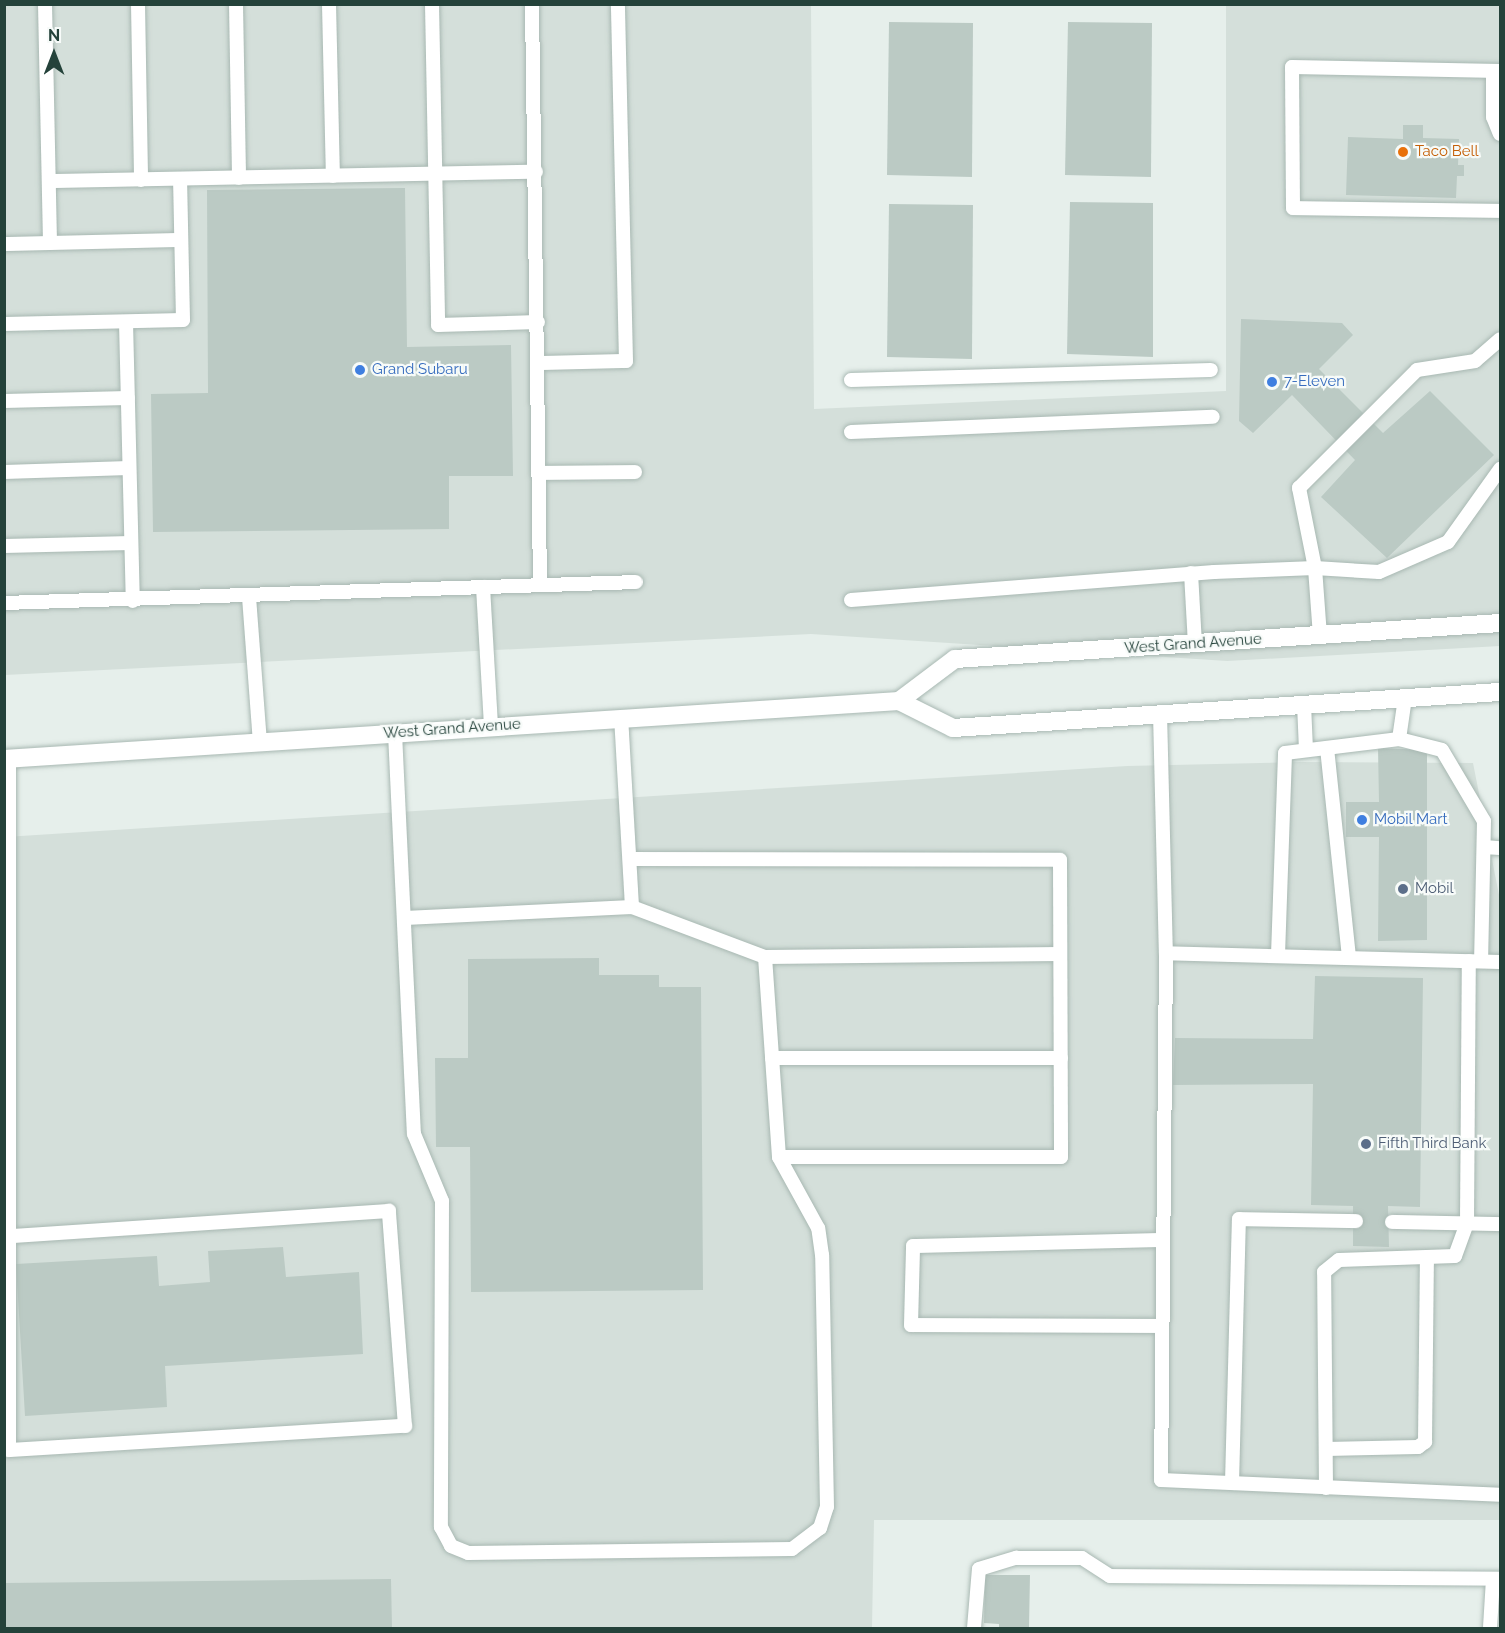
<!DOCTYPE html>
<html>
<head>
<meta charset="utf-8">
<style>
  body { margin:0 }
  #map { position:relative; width:1505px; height:1633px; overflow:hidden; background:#e6efeb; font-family:Raleway,sans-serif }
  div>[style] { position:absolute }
  .built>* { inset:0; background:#d4dfda }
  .building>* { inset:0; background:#bbcac4 }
  .roads { filter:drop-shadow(0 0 2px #a8b8b2) drop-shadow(0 0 2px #a8b8b2) }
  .lane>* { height:14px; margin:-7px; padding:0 7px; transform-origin:7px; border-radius:7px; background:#fff }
  .secondary>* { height:18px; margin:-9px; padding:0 9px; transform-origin:9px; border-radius:9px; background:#fff }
  .dots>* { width:16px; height:16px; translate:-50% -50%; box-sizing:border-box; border:3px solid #f7fbf9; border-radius:50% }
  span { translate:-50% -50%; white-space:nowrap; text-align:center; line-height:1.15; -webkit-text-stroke:4.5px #f7fbf9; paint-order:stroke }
  .food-label { font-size:15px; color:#c56008 }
  .left { translate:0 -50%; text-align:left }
  .shop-label { font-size:15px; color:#366cbe }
  .street-label { font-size:15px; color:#24423a }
  .service-label { font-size:15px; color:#4e5e75 }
  .frame { position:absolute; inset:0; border:6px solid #24423a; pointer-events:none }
  .north { position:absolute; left:24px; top:24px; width:60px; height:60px; -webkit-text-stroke:4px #f7fbf9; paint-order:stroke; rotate:0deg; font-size:16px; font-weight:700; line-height:24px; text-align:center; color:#24423a }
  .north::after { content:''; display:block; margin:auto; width:21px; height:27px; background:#24423a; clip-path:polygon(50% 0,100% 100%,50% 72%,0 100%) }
</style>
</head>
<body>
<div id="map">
  <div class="built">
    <div style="clip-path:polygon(5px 5px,811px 5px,814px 409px,1226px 391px,1226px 5px,1500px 5px,1500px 646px,1227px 661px,811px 634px,5px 675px)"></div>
    <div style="clip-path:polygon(1300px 762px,1473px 763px,1500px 900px,1500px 1520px,874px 1520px,872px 1628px,5px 1628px,5px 837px,1127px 766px)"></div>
  </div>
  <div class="building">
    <div style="clip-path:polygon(889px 22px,973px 23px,972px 177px,887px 175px)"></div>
    <div style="clip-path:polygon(1068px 22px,1152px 23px,1151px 177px,1065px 175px)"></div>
    <div style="clip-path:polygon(1403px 125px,1423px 125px,1423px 138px,1459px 139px,1458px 165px,1464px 165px,1464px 176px,1457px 176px,1456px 198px,1346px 195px,1348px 137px,1403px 139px)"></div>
    <div style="clip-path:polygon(405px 188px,407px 347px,511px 345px,513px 476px,449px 476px,449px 529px,153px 532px,151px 394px,208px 393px,207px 190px)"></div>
    <div style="clip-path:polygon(1070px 202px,1153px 203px,1153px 357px,1067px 354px)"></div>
    <div style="clip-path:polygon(889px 204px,973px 205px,972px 359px,887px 357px)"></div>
    <div style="clip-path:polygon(1241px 319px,1342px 323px,1353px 335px,1319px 369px,1383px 433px,1430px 391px,1494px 455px,1387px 558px,1321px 497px,1355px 460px,1292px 395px,1253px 433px,1239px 421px)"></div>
    <div style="clip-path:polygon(1378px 748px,1427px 750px,1427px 940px,1378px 941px,1379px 837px,1346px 837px,1346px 802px,1379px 802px)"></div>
    <div style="clip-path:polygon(599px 958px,599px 975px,659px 975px,659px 987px,701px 987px,703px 1290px,471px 1292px,470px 1147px,436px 1147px,435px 1058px,468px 1058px,468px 959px)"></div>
    <div style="clip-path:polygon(1315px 976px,1423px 978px,1420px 1207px,1388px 1206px,1389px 1247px,1353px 1246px,1353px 1206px,1311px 1205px,1313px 1084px,1173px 1085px,1175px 1038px,1313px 1039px)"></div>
    <div style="clip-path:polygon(283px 1247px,286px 1277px,359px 1272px,363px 1354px,165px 1366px,167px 1407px,25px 1416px,16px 1264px,157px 1256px,159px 1286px,210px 1282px,208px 1251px)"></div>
    <div style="clip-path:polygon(985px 1575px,1030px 1575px,1029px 1628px,999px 1628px,999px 1624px,984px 1623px)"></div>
    <div style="clip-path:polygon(391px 1579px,392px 1628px,4px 1628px,4px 1583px)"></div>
  </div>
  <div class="roads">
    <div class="lane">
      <div style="left:45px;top:4px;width:239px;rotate:88.8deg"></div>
      <div style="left:138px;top:4px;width:176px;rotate:89deg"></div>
      <div style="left:236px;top:4px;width:174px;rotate:89deg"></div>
      <div style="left:329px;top:4px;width:172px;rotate:88.7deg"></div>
      <div style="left:432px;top:4px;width:321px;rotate:88.9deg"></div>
      <div style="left:438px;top:325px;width:100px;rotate:-1.7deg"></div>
      <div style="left:532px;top:4px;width:581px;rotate:89.21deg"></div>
      <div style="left:1500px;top:71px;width:208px;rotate:-178.9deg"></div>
      <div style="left:1292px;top:67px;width:141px;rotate:89.6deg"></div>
      <div style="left:1293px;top:208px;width:207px;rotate:0.8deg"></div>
      <div style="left:1493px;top:72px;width:45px;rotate:90deg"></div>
      <div style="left:1493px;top:117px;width:18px;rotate:68deg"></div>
      <div style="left:49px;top:181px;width:487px;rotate:-1.1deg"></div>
      <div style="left:4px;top:244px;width:177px;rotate:-1.3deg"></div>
      <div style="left:126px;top:322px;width:279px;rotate:88.6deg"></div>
      <div style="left:4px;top:324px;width:179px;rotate:-1.3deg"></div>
      <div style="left:183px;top:320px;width:141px;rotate:-91.2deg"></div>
      <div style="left:539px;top:363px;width:87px;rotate:-1.3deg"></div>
      <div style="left:626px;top:361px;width:357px;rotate:-91.3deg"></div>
      <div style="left:851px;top:380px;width:360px;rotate:-1.6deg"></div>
      <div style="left:4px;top:401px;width:124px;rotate:-1.4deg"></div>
      <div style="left:851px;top:432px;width:362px;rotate:-2.4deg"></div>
      <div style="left:4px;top:472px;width:125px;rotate:-1.8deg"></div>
      <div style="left:539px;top:473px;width:96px;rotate:-0.6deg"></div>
      <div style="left:4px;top:546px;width:127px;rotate:-1.4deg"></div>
      <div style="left:1191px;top:573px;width:71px;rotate:86.8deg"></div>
      <div style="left:483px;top:587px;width:139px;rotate:86.7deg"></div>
      <div style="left:249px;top:597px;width:145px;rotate:85.7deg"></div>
      <div style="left:851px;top:600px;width:364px;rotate:-4.4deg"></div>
      <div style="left:1214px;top:572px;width:101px;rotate:-2.3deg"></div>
      <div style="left:1315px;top:568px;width:64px;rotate:3.6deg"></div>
      <div style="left:1379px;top:572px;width:75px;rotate:-23.5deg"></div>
      <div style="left:1448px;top:542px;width:90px;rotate:-54.5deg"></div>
      <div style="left:4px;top:603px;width:632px;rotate:-1.9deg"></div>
      <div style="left:1320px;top:636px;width:68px;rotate:-94.2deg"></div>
      <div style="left:1315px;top:568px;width:82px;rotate:-101.3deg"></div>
      <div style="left:1299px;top:488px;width:167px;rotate:-45deg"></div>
      <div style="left:1417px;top:370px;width:59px;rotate:-8.8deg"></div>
      <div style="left:1475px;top:361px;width:33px;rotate:-41deg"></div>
      <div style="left:1304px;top:704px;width:46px;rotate:87.5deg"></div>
      <div style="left:1160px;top:713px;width:240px;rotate:88.6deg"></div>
      <div style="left:395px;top:733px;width:401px;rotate:87.3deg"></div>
      <div style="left:414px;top:1134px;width:73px;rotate:67.3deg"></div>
      <div style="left:442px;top:1201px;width:326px;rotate:90.2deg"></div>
      <div style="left:441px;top:1527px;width:21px;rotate:62deg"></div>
      <div style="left:451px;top:1546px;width:18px;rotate:22deg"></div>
      <div style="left:468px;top:1553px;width:324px;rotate:-0.7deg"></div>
      <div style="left:792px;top:1549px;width:35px;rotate:-37deg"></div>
      <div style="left:820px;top:1528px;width:22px;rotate:-72deg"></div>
      <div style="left:827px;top:1507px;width:252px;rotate:-91.1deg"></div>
      <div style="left:822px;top:1255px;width:27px;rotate:-98deg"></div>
      <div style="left:818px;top:1228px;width:81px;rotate:-118.8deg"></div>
      <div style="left:779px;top:1157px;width:200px;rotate:-94deg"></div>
      <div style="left:1399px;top:739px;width:41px;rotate:-81.7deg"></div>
      <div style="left:1327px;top:748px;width:211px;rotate:84deg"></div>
      <div style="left:9px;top:758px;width:692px;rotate:90deg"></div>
      <div style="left:9px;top:1450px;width:397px;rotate:-3.5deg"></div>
      <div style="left:405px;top:1426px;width:216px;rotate:-94.3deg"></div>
      <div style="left:389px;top:1211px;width:381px;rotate:176.2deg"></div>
      <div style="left:1484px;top:847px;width:16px;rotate:4deg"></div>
      <div style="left:632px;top:859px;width:428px;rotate:0.1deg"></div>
      <div style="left:1060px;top:860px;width:297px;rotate:89.8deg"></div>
      <div style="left:1061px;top:1157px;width:282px;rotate:180deg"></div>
      <div style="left:632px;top:907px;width:142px;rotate:20.6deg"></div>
      <div style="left:765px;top:957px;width:295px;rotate:-0.6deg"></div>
      <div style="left:405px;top:918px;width:227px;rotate:-2.8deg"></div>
      <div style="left:632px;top:907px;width:189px;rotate:-93.3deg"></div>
      <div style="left:1278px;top:955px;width:202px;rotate:-88deg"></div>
      <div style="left:1285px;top:753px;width:115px;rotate:-7deg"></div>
      <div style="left:1399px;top:739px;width:44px;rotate:14.3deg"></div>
      <div style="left:1442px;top:750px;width:82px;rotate:59.4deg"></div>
      <div style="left:1484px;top:821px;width:140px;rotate:91.2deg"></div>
      <div style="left:1500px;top:962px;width:334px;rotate:-178.5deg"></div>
      <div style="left:1166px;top:953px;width:527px;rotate:90.54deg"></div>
      <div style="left:1161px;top:1480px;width:339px;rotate:2.5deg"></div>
      <div style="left:772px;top:1058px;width:289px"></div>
      <div style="left:1392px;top:1222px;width:108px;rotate:1.1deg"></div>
      <div style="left:1162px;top:1326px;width:251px;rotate:-179.8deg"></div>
      <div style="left:911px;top:1325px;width:79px;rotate:-88.5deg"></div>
      <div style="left:913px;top:1246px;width:250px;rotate:-1.4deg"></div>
      <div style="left:1326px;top:1449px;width:92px;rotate:-1.2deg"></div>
      <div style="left:1418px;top:1447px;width:9px;rotate:-36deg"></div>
      <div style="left:1425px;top:1442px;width:185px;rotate:-89.4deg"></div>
      <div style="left:1232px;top:1483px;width:264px;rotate:-88.5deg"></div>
      <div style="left:1239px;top:1219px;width:117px;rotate:1deg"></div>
      <div style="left:1326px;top:1488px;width:216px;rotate:-90.5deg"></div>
      <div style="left:1324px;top:1272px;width:19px;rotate:-39deg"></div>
      <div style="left:1339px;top:1260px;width:116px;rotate:-2deg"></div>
      <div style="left:1455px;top:1256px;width:35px;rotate:-70deg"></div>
      <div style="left:1467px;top:1223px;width:262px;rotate:-89.6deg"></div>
      <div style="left:974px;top:1628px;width:59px;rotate:-85.2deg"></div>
      <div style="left:979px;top:1569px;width:39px;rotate:-17deg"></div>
      <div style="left:1016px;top:1558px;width:66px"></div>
      <div style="left:1082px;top:1558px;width:33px;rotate:33deg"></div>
      <div style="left:1110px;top:1576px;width:390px;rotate:0.4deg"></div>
      <div style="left:1490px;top:1628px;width:49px;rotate:-86.5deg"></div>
    </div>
    <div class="secondary">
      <div style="left:899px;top:701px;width:70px;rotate:-36.9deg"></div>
      <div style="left:955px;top:659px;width:546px;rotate:-3.78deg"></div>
      <div style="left:4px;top:759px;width:897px;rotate:-3.71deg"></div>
      <div style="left:899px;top:701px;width:60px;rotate:26.6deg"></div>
      <div style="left:953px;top:728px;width:548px;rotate:-3.77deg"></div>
    </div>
  </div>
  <div class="dots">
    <div style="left:1403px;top:152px;background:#e8710a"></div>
    <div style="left:360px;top:370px;background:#3f7fe0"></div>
    <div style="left:1272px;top:382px;background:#3f7fe0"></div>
    <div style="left:1362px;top:820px;background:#3f7fe0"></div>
    <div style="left:1403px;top:889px;background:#5c6f8a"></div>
    <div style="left:1366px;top:1144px;background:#5c6f8a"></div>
  </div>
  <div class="food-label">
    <span class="left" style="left:1415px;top:152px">Taco Bell</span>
  </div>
  <div class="shop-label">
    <span class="left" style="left:372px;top:370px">Grand Subaru</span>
    <span class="left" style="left:1284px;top:382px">7-Eleven</span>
    <span class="left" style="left:1374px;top:820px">Mobil Mart</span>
  </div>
  <div class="street-label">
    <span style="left:1193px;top:644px;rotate:-4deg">West Grand Avenue</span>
    <span style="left:452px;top:729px;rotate:-4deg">West Grand Avenue</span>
  </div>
  <div class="service-label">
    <span class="left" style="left:1415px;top:889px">Mobil</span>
    <span class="left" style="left:1378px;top:1144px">Fifth Third Bank</span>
  </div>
  <div class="frame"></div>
  <div class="north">N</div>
</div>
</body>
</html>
